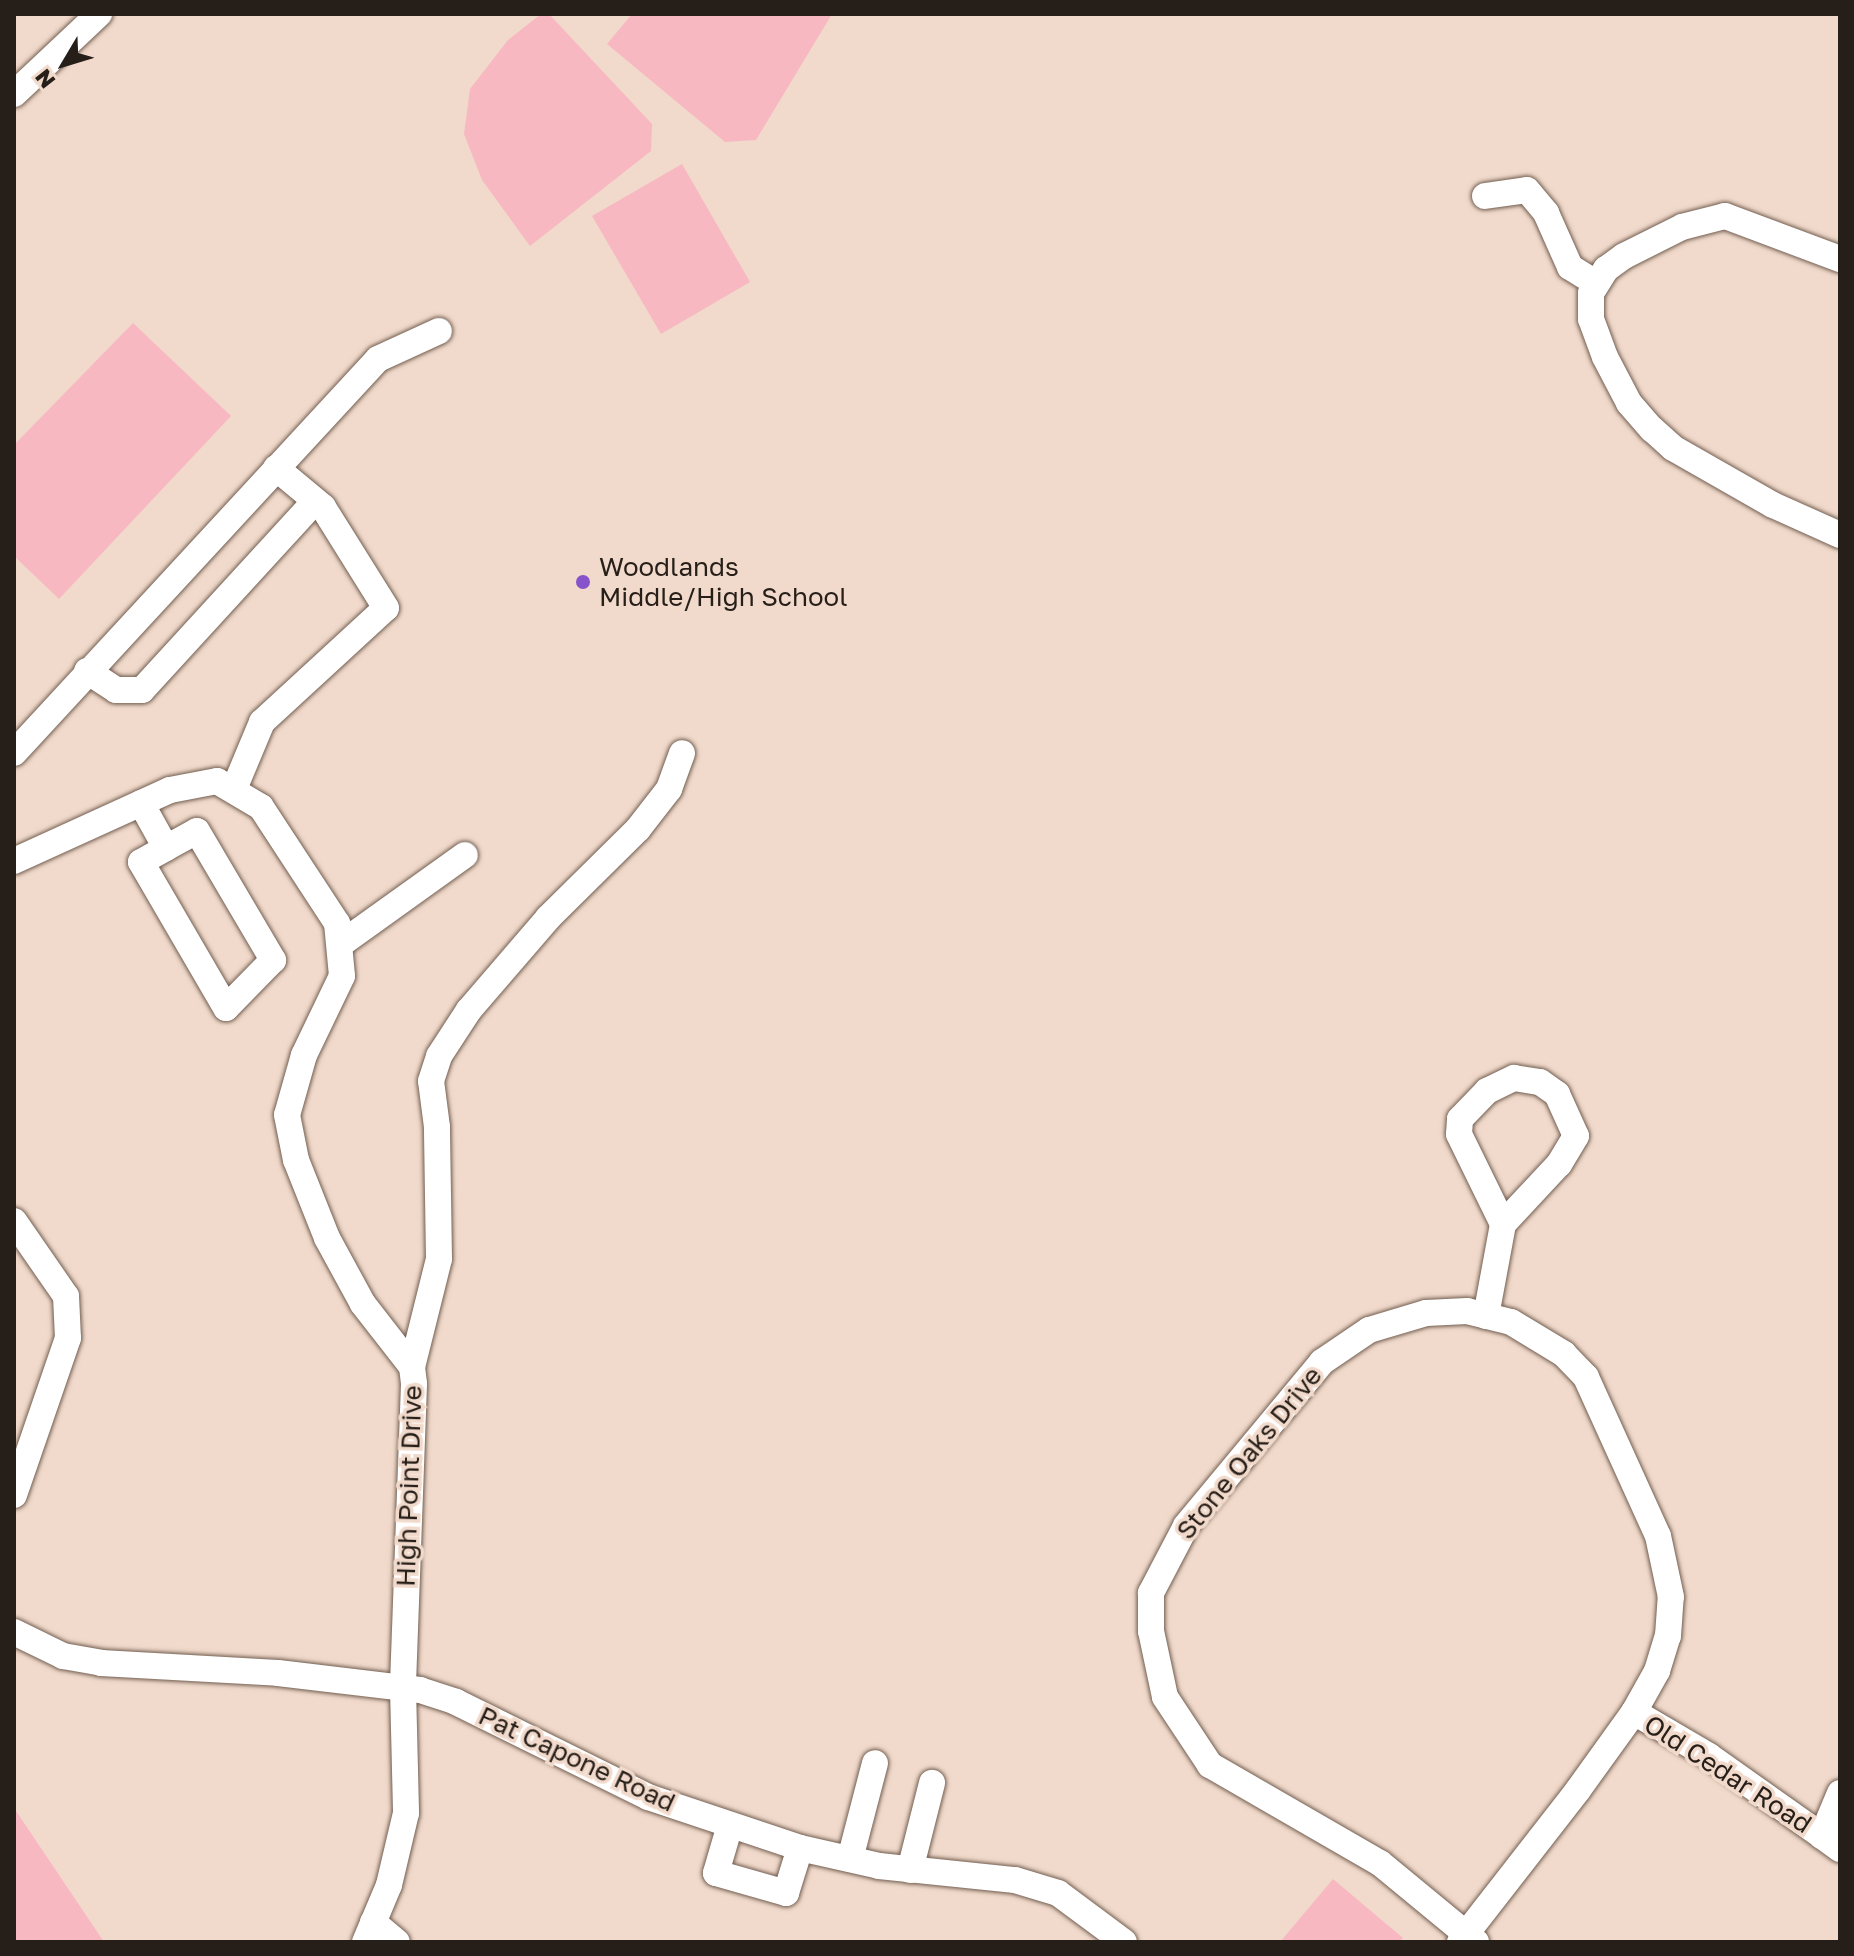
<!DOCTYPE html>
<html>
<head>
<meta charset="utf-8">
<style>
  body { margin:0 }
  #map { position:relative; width:1854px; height:1956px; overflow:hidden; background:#f1dacb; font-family:"Golos Text",sans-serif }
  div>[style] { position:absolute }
  .green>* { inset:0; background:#f7b8c1 }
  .roads { filter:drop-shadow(0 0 2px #725e51) drop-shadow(0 0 2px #725e51) }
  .minor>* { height:26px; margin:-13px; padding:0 13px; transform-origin:13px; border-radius:13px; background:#fff }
  .dots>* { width:22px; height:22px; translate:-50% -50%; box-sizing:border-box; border:4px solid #f1dacb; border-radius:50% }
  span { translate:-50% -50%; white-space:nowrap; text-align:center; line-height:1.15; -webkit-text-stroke:7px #f1dacb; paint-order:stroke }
  .poi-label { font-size:26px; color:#261e18 }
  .left { translate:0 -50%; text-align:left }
  .street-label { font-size:26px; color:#261e18 }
  .frame { position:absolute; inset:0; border:16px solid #261e18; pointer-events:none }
  .north { position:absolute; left:24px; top:24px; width:80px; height:80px; -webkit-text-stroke:6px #f1dacb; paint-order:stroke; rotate:232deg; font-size:22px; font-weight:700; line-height:32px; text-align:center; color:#261e18 }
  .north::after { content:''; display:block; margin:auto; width:28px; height:36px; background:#261e18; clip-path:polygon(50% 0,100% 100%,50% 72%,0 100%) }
</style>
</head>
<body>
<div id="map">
  <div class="green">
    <div style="clip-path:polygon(541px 14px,549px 14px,652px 124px,651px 151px,530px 246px,482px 180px,464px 134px,470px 89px,508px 40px)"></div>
    <div style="clip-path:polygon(632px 14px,832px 14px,756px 140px,725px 142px,607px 44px)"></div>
    <div style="clip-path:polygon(682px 164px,750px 282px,661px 334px,592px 216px)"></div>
    <div style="clip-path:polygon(133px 323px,231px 416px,59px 599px,14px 556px,14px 445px)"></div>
    <div style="clip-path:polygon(14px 1808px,104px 1942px,14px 1942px)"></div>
    <div style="clip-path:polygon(1333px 1879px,1403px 1938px,1399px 1942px,1280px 1942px)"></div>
  </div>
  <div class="roads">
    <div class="minor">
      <div style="left:14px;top:94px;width:117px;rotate:-43.3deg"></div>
      <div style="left:1485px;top:196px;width:42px;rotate:-8.1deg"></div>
      <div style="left:1527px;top:190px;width:30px;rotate:50deg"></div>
      <div style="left:1546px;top:213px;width:59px;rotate:66deg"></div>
      <div style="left:1570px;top:267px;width:28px;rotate:32deg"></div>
      <div style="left:1840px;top:259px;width:123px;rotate:-159.5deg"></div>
      <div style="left:1725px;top:216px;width:44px;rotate:165.7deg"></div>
      <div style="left:1682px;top:227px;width:65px;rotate:153.4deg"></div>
      <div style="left:1624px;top:256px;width:22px;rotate:144deg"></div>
      <div style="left:1606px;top:269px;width:28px;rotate:122deg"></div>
      <div style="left:1591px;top:293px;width:26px;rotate:90deg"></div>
      <div style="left:1591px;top:319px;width:40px;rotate:69.8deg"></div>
      <div style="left:1605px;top:357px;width:52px;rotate:62.4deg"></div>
      <div style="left:1629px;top:403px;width:35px;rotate:49deg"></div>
      <div style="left:1652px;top:429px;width:28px;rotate:42deg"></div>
      <div style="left:1673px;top:448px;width:115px;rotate:29.7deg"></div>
      <div style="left:1773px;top:505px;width:73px;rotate:24.1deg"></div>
      <div style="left:87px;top:671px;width:35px;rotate:33deg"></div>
      <div style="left:116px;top:690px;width:26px"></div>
      <div style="left:142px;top:690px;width:256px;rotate:-47.5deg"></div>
      <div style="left:14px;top:753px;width:536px;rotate:-47.27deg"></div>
      <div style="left:378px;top:359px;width:67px;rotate:-24.7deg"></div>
      <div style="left:234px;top:789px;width:73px;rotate:-67.3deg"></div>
      <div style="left:262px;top:722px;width:168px;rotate:-42.6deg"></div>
      <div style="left:386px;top:608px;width:119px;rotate:-122deg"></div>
      <div style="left:323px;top:507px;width:61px;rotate:-140.3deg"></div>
      <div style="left:141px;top:803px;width:51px;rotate:60.9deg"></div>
      <div style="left:166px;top:848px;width:35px;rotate:-29deg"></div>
      <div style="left:197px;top:831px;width:150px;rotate:59.5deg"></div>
      <div style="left:273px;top:960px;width:67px;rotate:134.4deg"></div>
      <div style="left:226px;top:1008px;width:169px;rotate:-120.2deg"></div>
      <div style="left:141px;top:862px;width:29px;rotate:-29deg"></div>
      <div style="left:14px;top:861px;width:171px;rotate:-24.5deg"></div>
      <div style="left:170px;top:790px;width:48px;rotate:-10.8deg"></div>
      <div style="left:217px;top:781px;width:51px;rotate:30.6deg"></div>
      <div style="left:261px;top:807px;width:139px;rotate:56.8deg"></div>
      <div style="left:337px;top:923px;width:53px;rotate:84.6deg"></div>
      <div style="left:342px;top:976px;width:88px;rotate:115.7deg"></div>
      <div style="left:304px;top:1055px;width:62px;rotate:105.8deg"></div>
      <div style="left:287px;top:1115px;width:46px;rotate:78.7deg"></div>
      <div style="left:296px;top:1160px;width:84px;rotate:68.3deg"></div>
      <div style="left:327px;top:1238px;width:75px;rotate:61.4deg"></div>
      <div style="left:363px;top:1304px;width:80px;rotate:52.1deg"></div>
      <div style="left:412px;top:1367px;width:17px;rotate:83deg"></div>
      <div style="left:414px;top:1384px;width:304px;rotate:92.1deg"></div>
      <div style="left:403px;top:1688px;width:125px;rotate:88.6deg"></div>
      <div style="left:406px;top:1813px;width:74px;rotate:103.3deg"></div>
      <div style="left:389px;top:1885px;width:62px;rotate:112.8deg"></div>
      <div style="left:342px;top:943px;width:151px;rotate:-35.6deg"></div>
      <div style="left:1514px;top:1078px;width:26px;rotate:9deg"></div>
      <div style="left:1540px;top:1082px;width:21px;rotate:35deg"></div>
      <div style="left:1557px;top:1094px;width:46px;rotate:65.7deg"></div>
      <div style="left:1576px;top:1136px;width:33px;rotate:121deg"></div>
      <div style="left:1559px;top:1164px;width:82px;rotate:133deg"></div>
      <div style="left:1503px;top:1224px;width:100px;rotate:-116.1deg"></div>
      <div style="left:1459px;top:1134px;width:15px;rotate:-86deg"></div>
      <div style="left:1460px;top:1119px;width:39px;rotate:-46deg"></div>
      <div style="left:1487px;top:1091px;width:30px;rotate:-26deg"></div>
      <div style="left:14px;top:1221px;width:91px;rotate:55.3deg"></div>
      <div style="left:66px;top:1296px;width:42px;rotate:87.3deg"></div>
      <div style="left:68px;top:1338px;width:166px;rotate:109deg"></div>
      <div style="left:1486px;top:1316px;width:94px;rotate:-79.5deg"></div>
      <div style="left:412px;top:1367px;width:111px;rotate:-76deg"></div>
      <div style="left:439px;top:1259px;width:132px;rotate:-90.9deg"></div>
      <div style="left:437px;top:1127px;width:46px;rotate:-97.4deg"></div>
      <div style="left:431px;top:1081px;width:26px;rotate:-72deg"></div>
      <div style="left:439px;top:1056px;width:55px;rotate:-56.9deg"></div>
      <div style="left:469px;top:1010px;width:121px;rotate:-49.3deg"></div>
      <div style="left:548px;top:918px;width:127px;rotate:-44.7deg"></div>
      <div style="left:638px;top:829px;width:51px;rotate:-52.2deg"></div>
      <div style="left:669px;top:789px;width:38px;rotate:-70deg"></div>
      <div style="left:14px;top:1632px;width:55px;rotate:26.1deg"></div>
      <div style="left:63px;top:1656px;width:39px;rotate:10deg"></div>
      <div style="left:101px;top:1663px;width:177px;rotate:3.2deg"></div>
      <div style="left:278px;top:1673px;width:143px;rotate:6.8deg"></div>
      <div style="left:420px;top:1690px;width:38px;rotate:18deg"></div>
      <div style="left:456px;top:1702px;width:214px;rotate:26.3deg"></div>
      <div style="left:648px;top:1797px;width:160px;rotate:18.5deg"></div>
      <div style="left:800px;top:1848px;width:81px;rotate:12.8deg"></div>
      <div style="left:879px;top:1866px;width:137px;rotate:5.9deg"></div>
      <div style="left:1015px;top:1880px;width:45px;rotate:16.8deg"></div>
      <div style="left:1058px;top:1893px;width:82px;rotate:36.6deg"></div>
      <div style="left:1634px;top:1712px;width:87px;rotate:30.4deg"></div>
      <div style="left:1709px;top:1756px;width:138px;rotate:35.3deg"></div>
      <div style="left:1840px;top:1793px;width:47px;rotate:112.7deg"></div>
      <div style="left:1822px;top:1836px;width:22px;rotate:36deg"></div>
      <div style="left:730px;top:1825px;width:50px;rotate:106.3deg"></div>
      <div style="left:716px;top:1873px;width:73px;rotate:15.9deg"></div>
      <div style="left:786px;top:1893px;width:47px;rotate:-72.7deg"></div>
      <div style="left:850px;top:1859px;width:99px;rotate:-75.4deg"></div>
      <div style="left:910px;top:1870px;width:90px;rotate:-75.8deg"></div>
      <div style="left:373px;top:1922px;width:31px;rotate:40deg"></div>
      <div style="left:1460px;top:1942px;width:10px;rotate:-53deg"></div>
      <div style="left:1466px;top:1934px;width:182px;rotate:-52.1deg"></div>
      <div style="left:1578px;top:1790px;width:96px;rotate:-54.3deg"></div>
      <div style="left:1634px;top:1712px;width:47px;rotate:-60.7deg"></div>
      <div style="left:1657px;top:1671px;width:37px;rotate:-73deg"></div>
      <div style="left:1668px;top:1636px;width:39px;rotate:-86deg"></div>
      <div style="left:1671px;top:1597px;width:62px;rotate:-102deg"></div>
      <div style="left:1658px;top:1536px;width:175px;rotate:-114.4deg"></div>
      <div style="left:1586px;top:1377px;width:32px;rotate:-134deg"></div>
      <div style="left:1564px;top:1354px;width:62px;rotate:-148.9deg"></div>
      <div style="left:1511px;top:1322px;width:45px;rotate:-166deg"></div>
      <div style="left:1467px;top:1311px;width:41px;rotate:177.2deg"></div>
      <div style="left:1426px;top:1313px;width:59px;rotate:163.4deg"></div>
      <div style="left:1369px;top:1330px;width:57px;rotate:145.8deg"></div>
      <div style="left:1322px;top:1362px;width:213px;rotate:129.7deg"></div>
      <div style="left:1186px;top:1526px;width:76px;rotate:117.6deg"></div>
      <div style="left:1151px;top:1593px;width:38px;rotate:90deg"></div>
      <div style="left:1151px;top:1631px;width:67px;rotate:78deg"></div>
      <div style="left:1165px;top:1697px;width:82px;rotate:56.5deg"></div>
      <div style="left:1210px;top:1765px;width:196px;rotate:30deg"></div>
      <div style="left:1380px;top:1863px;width:112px;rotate:39.5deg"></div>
      <div style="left:1466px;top:1934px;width:13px;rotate:39deg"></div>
    </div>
  </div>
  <div class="dots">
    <div style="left:583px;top:582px;background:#8753cb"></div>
  </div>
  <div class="poi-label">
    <span class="left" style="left:599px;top:582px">Woodlands<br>Middle/High School</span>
  </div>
  <div class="street-label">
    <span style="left:1249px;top:1453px;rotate:-51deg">Stone Oaks Drive</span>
    <span style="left:409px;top:1486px;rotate:-88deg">High Point Drive</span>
    <span style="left:577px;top:1759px;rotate:25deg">Pat Capone Road</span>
    <span style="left:1728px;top:1774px;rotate:33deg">Old Cedar Road</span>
  </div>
  <div class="frame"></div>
  <div class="north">N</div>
</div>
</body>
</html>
